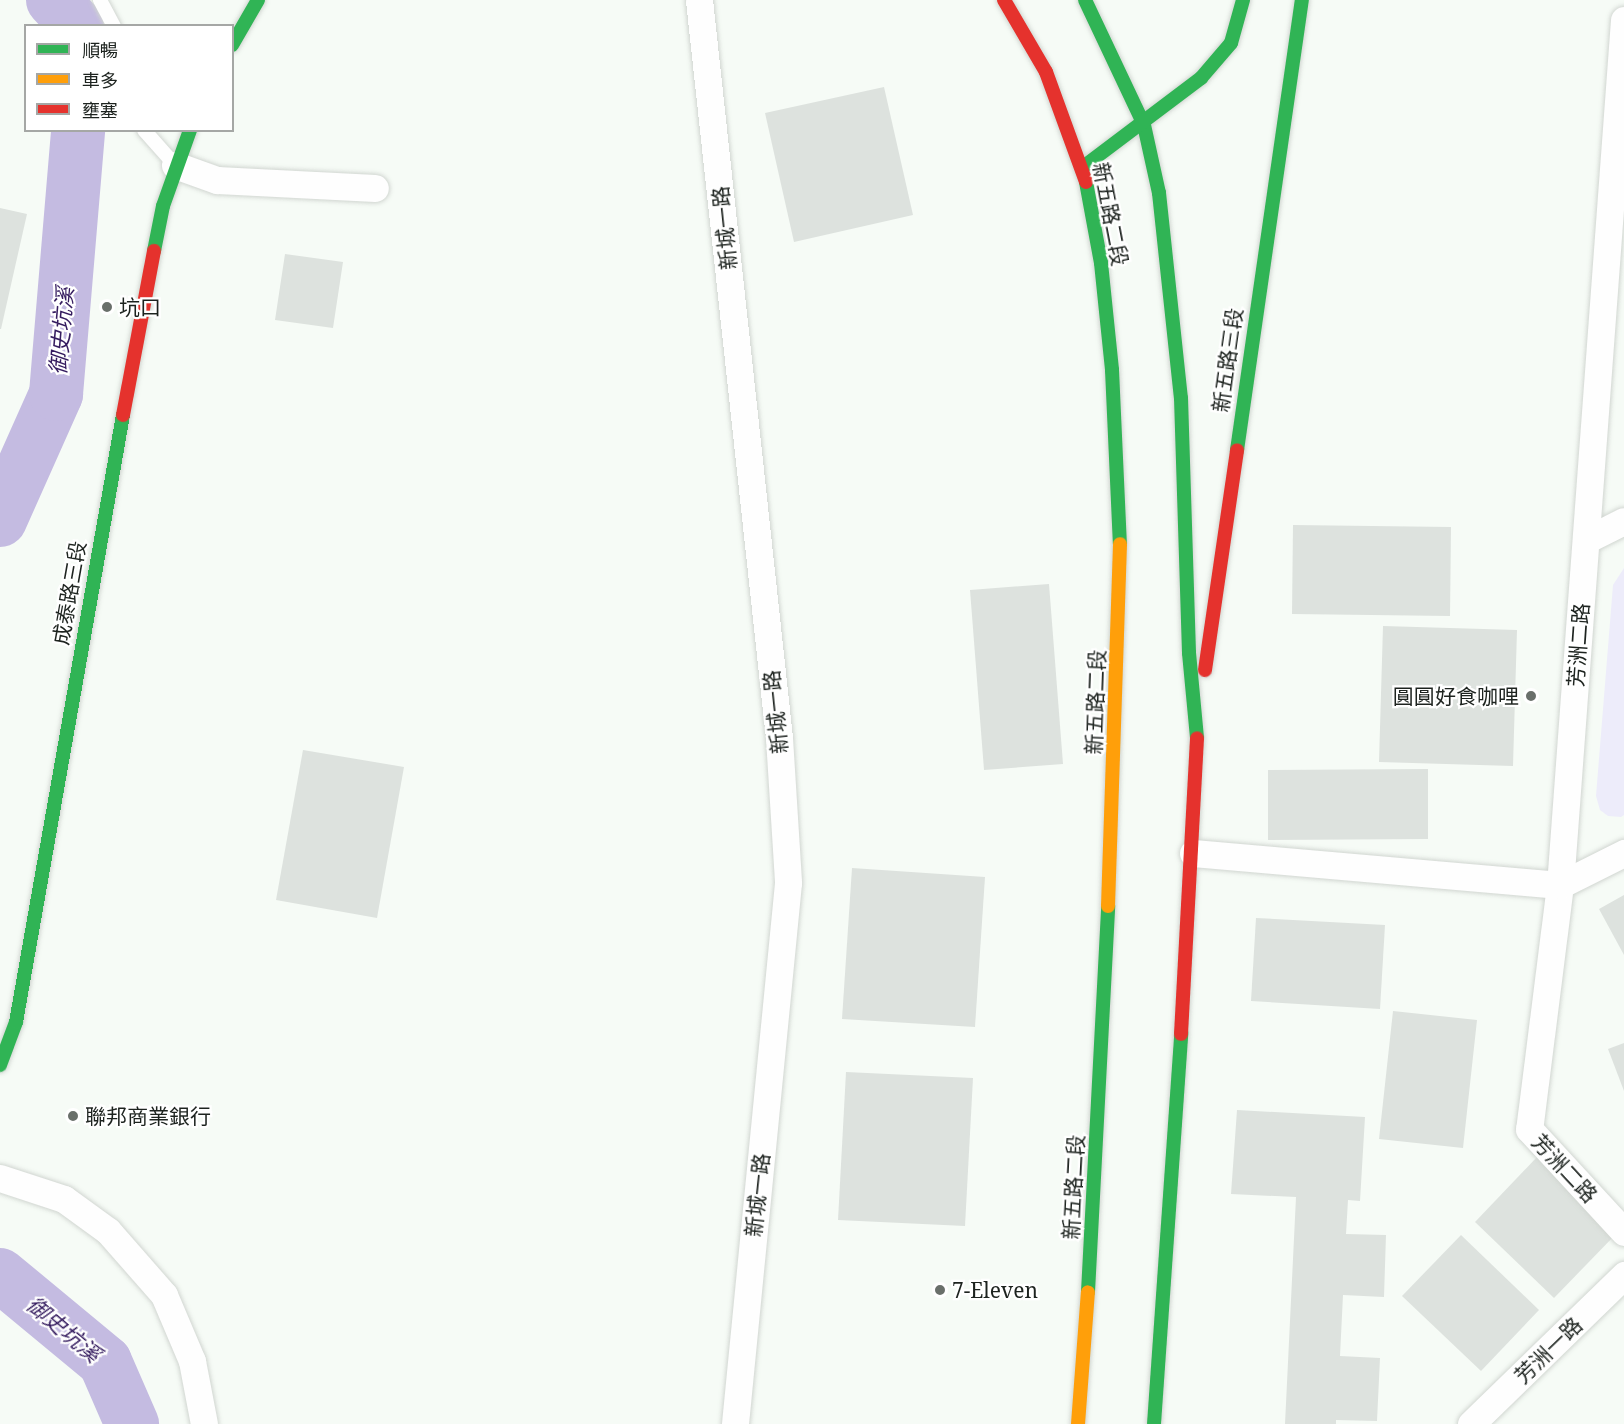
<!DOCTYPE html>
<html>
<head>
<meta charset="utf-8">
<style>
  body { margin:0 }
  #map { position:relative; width:1624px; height:1424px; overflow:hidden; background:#f6fbf6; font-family:"Noto Serif","Noto Sans TC",serif }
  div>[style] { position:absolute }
  .green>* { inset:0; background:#edecfa }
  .river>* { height:54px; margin:-27px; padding:0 27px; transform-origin:27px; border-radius:27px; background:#c4bbe1 }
  .building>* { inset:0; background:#dde2de }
  .roads { filter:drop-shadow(0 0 2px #d1d6d1) drop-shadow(0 0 2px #d1d6d1) }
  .lane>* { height:14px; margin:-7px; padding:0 7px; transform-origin:7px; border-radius:7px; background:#fefefe }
  .street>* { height:27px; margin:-13.5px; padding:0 13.5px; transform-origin:13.5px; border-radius:13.5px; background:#fefefe }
  .fast>* { height:14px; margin:-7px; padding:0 7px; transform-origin:7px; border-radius:7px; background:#30b455 }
  .slow>* { height:14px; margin:-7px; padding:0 7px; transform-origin:7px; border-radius:7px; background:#ff9f0a }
  .jam>* { height:14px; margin:-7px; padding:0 7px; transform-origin:7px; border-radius:7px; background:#e5322d }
  .dots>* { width:16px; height:16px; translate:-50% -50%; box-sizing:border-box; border:3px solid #fff; border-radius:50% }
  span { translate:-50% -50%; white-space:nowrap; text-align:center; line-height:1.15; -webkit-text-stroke:4.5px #fff; paint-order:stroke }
  .street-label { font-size:21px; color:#1d231f }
  .poi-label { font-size:21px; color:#1d231f }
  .left { translate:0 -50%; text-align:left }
  .right { translate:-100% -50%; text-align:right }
  .water-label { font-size:22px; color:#351c5f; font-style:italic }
  .legend { position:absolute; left:24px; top:24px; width:210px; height:108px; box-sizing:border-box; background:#fff; border:2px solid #a5a7a5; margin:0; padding:8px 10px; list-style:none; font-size:18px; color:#1d231f }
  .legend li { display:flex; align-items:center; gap:12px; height:30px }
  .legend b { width:30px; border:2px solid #a5a7a5 }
</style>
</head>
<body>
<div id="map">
  <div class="green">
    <div style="clip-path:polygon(1624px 568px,1624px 815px,1621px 817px,1608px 816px,1600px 810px,1596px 796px,1613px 585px)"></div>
  </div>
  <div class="river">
    <div style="left:53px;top:0;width:35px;rotate:47deg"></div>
    <div style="left:0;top:520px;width:138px;rotate:-66deg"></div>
    <div style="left:56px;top:394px;width:265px;rotate:-85.2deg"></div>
    <div style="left:0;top:1275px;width:136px;rotate:39.6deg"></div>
    <div style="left:105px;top:1362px;width:68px;rotate:66.5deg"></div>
  </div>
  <div class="building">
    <div style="clip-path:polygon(884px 87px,913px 215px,794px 242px,765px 113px)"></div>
    <div style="clip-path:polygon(0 208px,27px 214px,1px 329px,0 329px)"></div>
    <div style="clip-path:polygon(285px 254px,343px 262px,333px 328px,275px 320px)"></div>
    <div style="clip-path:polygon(1293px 525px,1451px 527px,1450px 616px,1292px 614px)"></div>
    <div style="clip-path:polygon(1049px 584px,1063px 764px,984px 770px,970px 590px)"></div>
    <div style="clip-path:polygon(1383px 626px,1517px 630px,1513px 766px,1379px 762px)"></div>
    <div style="clip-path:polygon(303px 750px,404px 767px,377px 918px,276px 900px)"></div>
    <div style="clip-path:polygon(1428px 769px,1428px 839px,1268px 840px,1268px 770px)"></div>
    <div style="clip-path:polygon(852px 868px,985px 877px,975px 1027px,842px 1019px)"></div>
    <div style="clip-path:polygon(1624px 895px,1624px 955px,1599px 909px)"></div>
    <div style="clip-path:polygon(1256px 918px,1385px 925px,1380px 1009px,1251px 1001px)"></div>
    <div style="clip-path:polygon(1393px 1011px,1477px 1020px,1463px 1148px,1379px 1139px)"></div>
    <div style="clip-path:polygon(1624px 1043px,1624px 1091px,1608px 1049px)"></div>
    <div style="clip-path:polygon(846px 1072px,973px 1078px,965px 1226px,838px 1220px)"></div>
    <div style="clip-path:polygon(1237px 1110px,1365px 1117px,1360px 1201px,1348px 1200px,1346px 1234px,1386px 1235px,1384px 1297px,1343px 1295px,1340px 1356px,1380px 1358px,1377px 1421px,1336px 1420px,1336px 1424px,1285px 1424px,1296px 1197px,1231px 1194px)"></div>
    <div style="clip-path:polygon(1537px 1157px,1617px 1233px,1554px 1298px,1475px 1222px)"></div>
    <div style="clip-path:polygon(1461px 1235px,1539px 1310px,1481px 1371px,1402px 1296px)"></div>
  </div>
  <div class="roads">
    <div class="lane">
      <div style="left:100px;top:0;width:30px;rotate:62deg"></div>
      <div style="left:144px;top:130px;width:47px;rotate:48.5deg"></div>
    </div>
    <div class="street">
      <div style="left:699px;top:0;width:742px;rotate:83.81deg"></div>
      <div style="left:779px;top:738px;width:145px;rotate:86.4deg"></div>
      <div style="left:788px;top:883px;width:544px;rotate:95.6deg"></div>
      <div style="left:1624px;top:20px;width:867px;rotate:94.23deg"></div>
      <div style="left:1560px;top:885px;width:246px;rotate:97.2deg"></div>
      <div style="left:1529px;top:1129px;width:140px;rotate:47.3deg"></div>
      <div style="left:175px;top:165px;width:45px;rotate:19.7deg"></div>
      <div style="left:217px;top:180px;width:158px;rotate:2.9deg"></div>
      <div style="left:1586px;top:540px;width:42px;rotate:-26.6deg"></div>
      <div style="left:1193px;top:853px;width:368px;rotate:5deg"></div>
      <div style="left:1560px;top:885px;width:72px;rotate:-26.6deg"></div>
      <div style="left:0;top:1178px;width:67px;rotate:18.2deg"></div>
      <div style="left:64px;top:1199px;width:54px;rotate:36deg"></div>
      <div style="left:108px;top:1231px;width:85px;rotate:48.8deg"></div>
      <div style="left:164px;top:1295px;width:72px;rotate:67deg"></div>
      <div style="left:192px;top:1361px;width:64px;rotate:79.2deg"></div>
      <div style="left:1471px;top:1424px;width:214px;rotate:-44.2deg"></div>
    </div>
    <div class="fast">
      <div style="left:1085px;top:0;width:138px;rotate:64.7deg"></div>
      <div style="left:1144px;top:125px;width:70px;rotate:77.6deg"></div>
      <div style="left:1159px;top:193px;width:206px;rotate:83.9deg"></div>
      <div style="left:1181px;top:398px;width:255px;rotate:88.2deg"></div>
      <div style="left:1189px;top:653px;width:85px;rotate:84.6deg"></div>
      <div style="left:232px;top:45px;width:52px;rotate:-60deg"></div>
      <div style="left:1083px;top:167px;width:148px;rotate:-37deg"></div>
      <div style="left:1201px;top:78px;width:46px;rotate:-49.4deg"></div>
      <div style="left:1231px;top:43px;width:45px;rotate:-74.4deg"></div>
      <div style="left:1086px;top:182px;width:82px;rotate:79.5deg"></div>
      <div style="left:1101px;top:263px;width:108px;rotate:84.1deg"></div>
      <div style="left:1112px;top:370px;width:174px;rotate:87.4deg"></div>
      <div style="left:154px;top:251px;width:46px;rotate:-78.7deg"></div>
      <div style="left:163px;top:206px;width:81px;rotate:-70.4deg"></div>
      <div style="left:1237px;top:450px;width:455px;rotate:-81.8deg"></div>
      <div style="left:0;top:1065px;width:46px;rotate:-69.6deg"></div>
      <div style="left:16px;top:1022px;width:616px;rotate:-80deg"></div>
      <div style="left:1088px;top:1292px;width:387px;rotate:-87deg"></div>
      <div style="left:1154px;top:1424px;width:391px;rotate:-86deg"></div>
    </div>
    <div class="slow">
      <div style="left:1108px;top:906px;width:362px;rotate:-88.1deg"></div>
      <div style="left:1078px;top:1424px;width:132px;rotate:-85.7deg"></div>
    </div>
    <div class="jam">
      <div style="left:1004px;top:0;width:83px;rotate:59.7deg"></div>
      <div style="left:1046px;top:72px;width:117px;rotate:70deg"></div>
      <div style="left:123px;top:415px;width:167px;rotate:-79.3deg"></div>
      <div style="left:1205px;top:670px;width:222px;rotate:-81.7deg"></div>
      <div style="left:1181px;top:1034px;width:296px;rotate:-86.9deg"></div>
    </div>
  </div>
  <div class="dots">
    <div style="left:107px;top:307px;background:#696f6a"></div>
    <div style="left:1531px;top:696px;background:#696f6a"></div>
    <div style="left:73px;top:1116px;background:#696f6a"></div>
    <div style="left:940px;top:1290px;background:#696f6a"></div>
  </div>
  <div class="street-label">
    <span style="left:1111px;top:214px;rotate:79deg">新五路二段</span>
    <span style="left:724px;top:228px;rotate:-96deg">新城一路</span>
    <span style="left:1227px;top:360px;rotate:-82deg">新五路三段</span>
    <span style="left:69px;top:593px;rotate:-80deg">成泰路三段</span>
    <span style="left:1578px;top:645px;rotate:-86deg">芳洲二路</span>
    <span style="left:1095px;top:702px;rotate:-88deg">新五路二段</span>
    <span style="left:775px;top:712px;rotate:-96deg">新城一路</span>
    <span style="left:1565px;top:1168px;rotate:47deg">芳洲二路</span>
    <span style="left:1073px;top:1187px;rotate:-87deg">新五路二段</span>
    <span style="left:757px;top:1195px;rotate:-84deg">新城一路</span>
    <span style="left:1548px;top:1350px;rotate:-44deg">芳洲一路</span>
  </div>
  <div class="poi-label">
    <span class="left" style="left:119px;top:307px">坑口</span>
    <span class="right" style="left:1519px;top:696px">圓圓好食咖哩</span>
    <span class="left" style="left:85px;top:1116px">聯邦商業銀行</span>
    <span class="left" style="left:952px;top:1290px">7-Eleven</span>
  </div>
  <div class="water-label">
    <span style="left:61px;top:331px;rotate:-85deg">御史坑溪</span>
    <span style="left:64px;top:1329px;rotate:40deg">御史坑溪</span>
  </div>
  <ul class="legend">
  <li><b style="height:8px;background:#30b455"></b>順暢</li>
  <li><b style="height:8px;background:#ff9f0a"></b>車多</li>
  <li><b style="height:8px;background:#e5322d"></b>壅塞</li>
  </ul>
</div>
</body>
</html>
